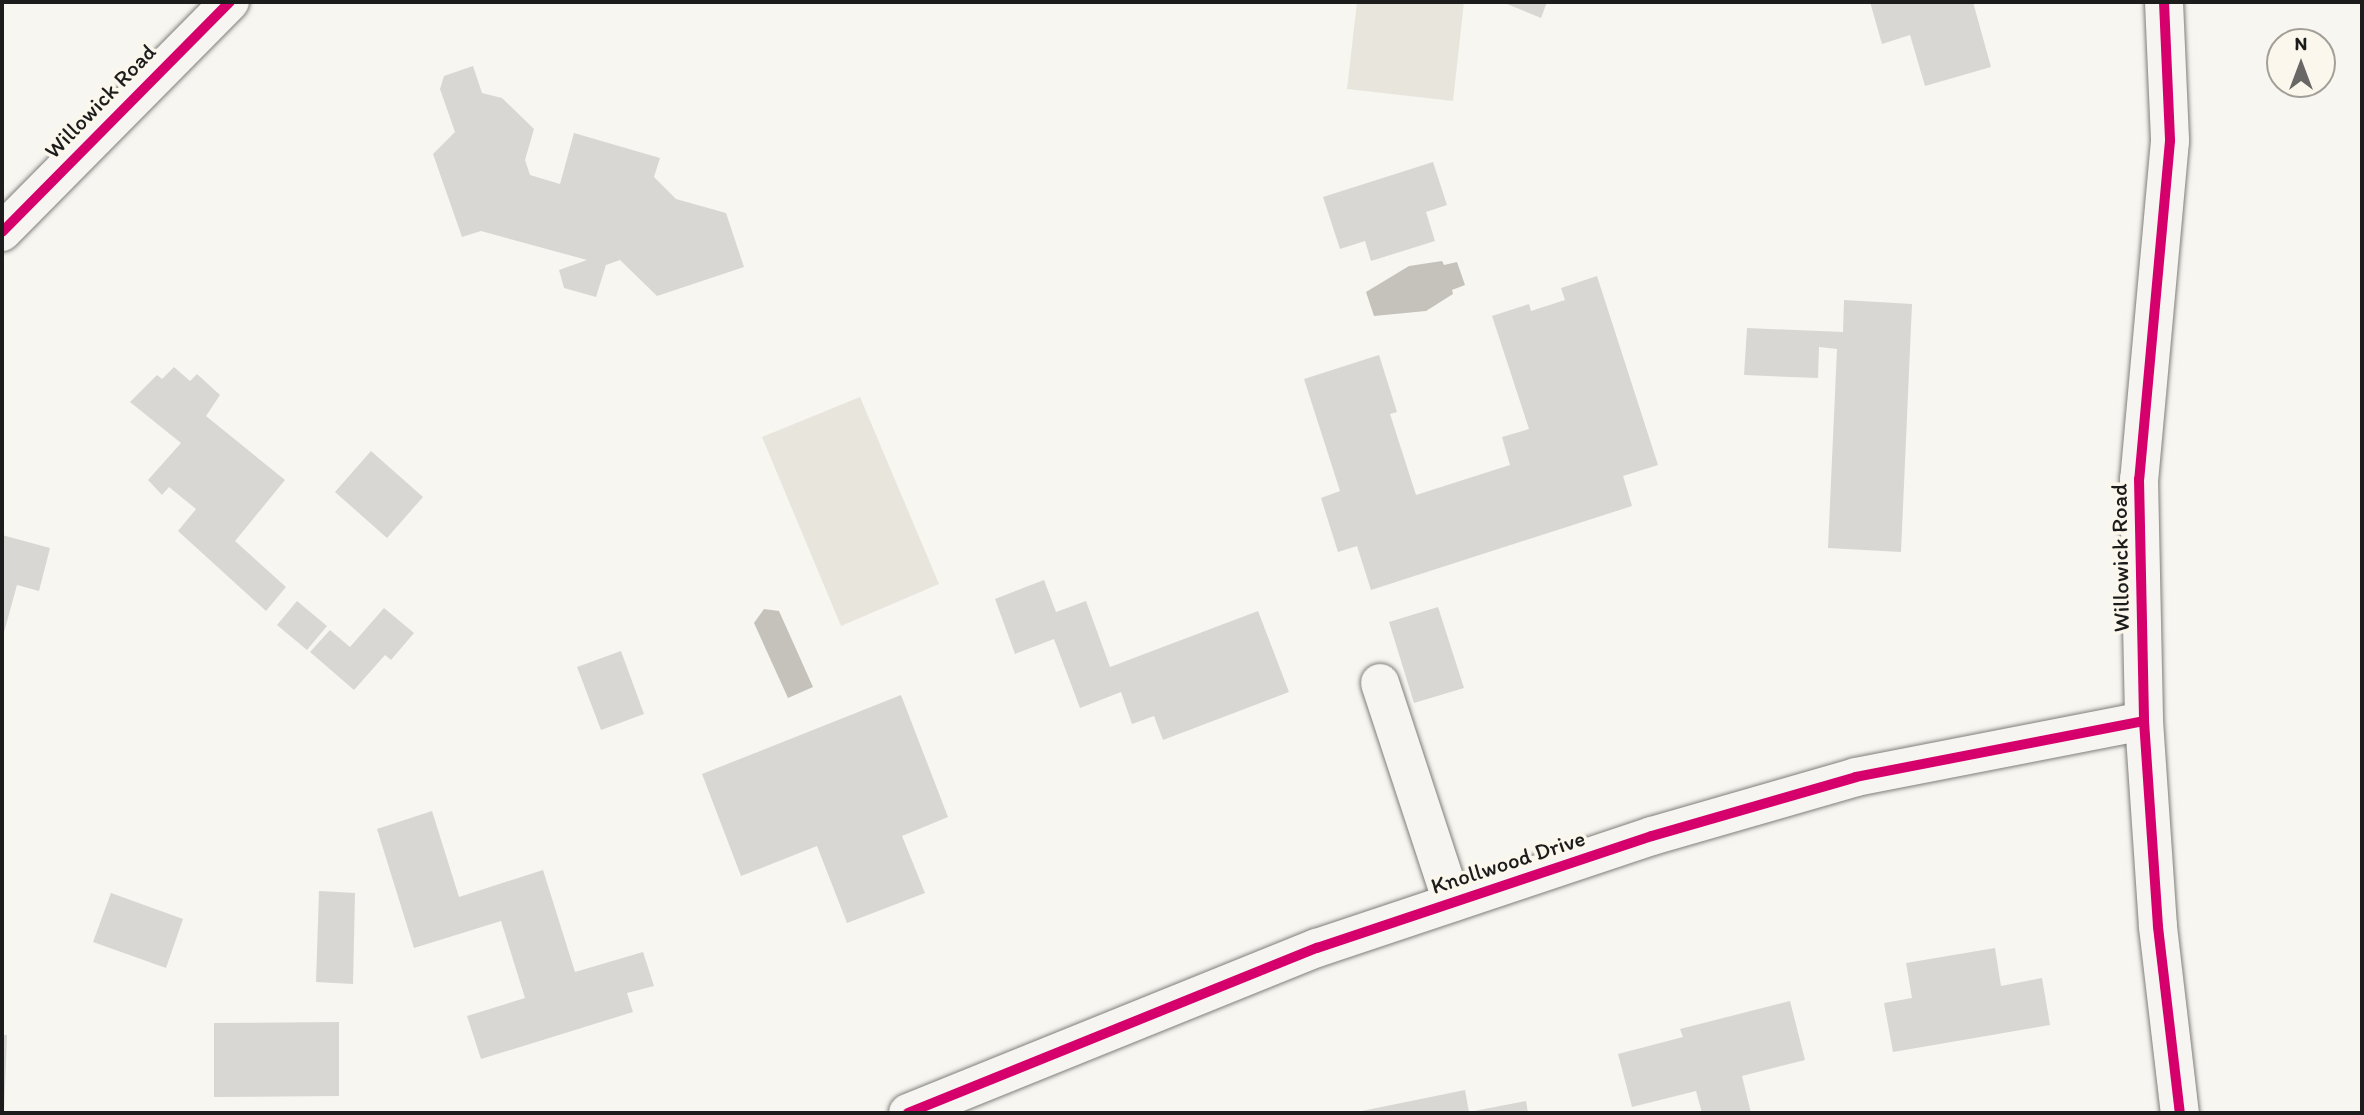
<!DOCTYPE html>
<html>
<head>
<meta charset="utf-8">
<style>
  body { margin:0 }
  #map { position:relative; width:2364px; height:1115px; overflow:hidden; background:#f8f6f0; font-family:Itim,sans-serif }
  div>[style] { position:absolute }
  .green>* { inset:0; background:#e8e5dd }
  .water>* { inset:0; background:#c5c2bc }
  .building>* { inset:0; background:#d9d7d3 }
  .roads { filter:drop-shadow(0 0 2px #7f7e7b) drop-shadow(0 0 2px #7f7e7b) }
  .minor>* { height:38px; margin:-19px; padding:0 19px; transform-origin:19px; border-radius:19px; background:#f6f5f1 }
  .cycleway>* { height:10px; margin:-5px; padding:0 5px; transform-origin:5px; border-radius:5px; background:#d6006c }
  span { translate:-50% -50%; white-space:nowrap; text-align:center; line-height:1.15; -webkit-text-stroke:7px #fbf7ec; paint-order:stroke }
  .street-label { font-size:23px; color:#1c1c1c }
  .frame { position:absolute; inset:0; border:4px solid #1c1c1c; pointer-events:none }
  .north { position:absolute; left:2266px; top:28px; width:70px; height:70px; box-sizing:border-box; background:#fbf7ec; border:2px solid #a29f99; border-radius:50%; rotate:0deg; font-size:19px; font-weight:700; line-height:28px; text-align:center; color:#1c1c1c }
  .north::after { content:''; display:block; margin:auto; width:24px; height:32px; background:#696866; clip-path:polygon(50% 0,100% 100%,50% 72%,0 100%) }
</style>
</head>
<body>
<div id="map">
  <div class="green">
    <div style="clip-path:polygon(1357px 2px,1464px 2px,1453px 101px,1347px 89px)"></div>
    <div style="clip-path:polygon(860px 397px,939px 584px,841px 626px,762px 437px)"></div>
  </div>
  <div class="water">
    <div style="clip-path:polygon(1442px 261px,1444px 265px,1457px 262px,1465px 285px,1452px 290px,1453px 294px,1426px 311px,1374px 316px,1366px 292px,1409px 266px)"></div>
    <div style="clip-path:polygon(764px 609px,779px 611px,813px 687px,788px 698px,754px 623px)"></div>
  </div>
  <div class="building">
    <div style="clip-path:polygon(1502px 2px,1547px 2px,1541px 18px)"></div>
    <div style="clip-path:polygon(1870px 2px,1973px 2px,1991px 67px,1925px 86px,1910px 35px,1882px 44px)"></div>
    <div style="clip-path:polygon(473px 66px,482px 93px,502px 98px,534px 129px,525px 160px,530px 175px,560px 184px,574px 133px,660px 158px,654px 177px,676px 199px,726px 213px,744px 267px,657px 296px,620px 260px,606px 265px,596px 297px,564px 288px,559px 270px,587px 260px,481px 231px,462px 237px,433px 154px,455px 132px,440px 89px,444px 76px)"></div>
    <div style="clip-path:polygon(1433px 162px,1447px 205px,1426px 212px,1435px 241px,1371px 261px,1365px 241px,1340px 249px,1323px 197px)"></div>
    <div style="clip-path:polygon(1597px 276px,1658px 465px,1623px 476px,1632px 506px,1371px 590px,1357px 546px,1338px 552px,1321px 498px,1340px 491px,1304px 379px,1379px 355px,1397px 412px,1390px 414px,1416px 495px,1510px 465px,1502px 437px,1529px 429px,1492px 316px,1529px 304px,1531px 311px,1565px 300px,1561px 288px)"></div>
    <div style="clip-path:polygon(1844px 300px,1912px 304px,1901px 552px,1828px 548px,1837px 349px,1819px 347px,1818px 378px,1744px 375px,1747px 328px,1843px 332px)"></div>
    <div style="clip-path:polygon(174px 367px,190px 381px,197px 374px,220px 395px,206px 416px,285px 480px,235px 541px,286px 587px,266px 611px,178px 531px,196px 509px,169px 487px,162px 495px,148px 480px,181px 443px,130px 402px,157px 375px,162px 379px)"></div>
    <div style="clip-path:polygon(371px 451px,423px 497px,387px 538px,335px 492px)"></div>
    <div style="clip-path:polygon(2px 535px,50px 548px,39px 591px,17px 585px,3px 636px)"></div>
    <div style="clip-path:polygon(1044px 580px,1056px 612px,1086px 601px,1110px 667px,1258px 611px,1289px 692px,1163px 740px,1154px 716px,1132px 724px,1121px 692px,1080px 708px,1054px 639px,1015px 654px,995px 599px)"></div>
    <div style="clip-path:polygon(297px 601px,327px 626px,307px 650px,277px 625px)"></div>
    <div style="clip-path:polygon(1438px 607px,1464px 688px,1414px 703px,1389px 622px)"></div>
    <div style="clip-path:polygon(384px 608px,414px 633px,391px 660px,385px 655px,354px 690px,310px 652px,330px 630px,350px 647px)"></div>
    <div style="clip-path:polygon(621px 651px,644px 714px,601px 730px,577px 667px)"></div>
    <div style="clip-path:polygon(901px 695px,948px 817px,902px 836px,925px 893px,847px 923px,817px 846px,741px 876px,702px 774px)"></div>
    <div style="clip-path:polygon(432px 811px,459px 897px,543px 870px,575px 972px,643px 952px,654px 986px,627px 993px,633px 1012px,481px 1059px,467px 1016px,525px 998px,501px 921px,414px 948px,377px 829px)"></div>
    <div style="clip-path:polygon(319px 891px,355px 893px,353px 984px,316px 982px)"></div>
    <div style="clip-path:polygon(111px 893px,183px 919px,166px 968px,93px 942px)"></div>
    <div style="clip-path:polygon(1995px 948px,2001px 986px,2042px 978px,2050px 1025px,1893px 1052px,1884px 1003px,1912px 998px,1906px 963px)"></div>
    <div style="clip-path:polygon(1790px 1001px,1805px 1060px,1742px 1076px,1751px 1113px,1702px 1113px,1696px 1091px,1632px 1107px,1618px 1054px,1683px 1037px,1680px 1029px)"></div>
    <div style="clip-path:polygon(339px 1022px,339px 1096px,214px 1097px,214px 1023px)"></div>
    <div style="clip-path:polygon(2px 1035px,7px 1035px,4px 1113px,2px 1113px)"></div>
    <div style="clip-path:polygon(1465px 1090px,1469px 1112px,1526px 1101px,1528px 1113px,1352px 1113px)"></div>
  </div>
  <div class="roads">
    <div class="minor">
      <div style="left:2164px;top:2px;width:139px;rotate:87.5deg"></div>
      <div style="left:2170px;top:141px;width:339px;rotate:95.2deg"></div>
      <div style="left:2139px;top:479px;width:242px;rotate:88.8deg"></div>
      <div style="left:2144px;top:721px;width:206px;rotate:86.1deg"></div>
      <div style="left:2158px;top:927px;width:187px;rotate:83.3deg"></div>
      <div style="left:2px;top:232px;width:324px;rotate:-45.3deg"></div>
      <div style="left:1380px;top:683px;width:231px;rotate:71.8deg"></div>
      <div style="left:908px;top:1113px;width:441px;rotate:-22deg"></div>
      <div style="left:1317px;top:948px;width:353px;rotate:-18.5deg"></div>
      <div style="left:1652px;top:836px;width:212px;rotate:-16.1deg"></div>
      <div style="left:1856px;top:777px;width:293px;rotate:-11deg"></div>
    </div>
  </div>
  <div class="cycleway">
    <div style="left:2164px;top:2px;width:139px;rotate:87.5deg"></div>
    <div style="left:2170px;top:141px;width:339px;rotate:95.2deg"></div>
    <div style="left:2139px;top:479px;width:242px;rotate:88.8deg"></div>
    <div style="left:2144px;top:721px;width:206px;rotate:86.1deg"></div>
    <div style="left:2158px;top:927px;width:187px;rotate:83.3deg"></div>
    <div style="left:2px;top:232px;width:324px;rotate:-45.3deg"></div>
    <div style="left:908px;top:1113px;width:441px;rotate:-22deg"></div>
    <div style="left:1317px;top:948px;width:353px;rotate:-18.5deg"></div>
    <div style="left:1652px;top:836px;width:212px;rotate:-16.1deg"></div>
    <div style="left:1856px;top:777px;width:293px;rotate:-11deg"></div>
  </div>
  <div class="street-label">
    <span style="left:100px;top:101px;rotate:-46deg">Willowick Road</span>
    <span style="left:2120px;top:558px;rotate:-91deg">Willowick Road</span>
    <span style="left:1508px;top:862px;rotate:-18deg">Knollwood Drive</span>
  </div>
  <div class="frame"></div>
  <div class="north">N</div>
</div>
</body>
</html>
